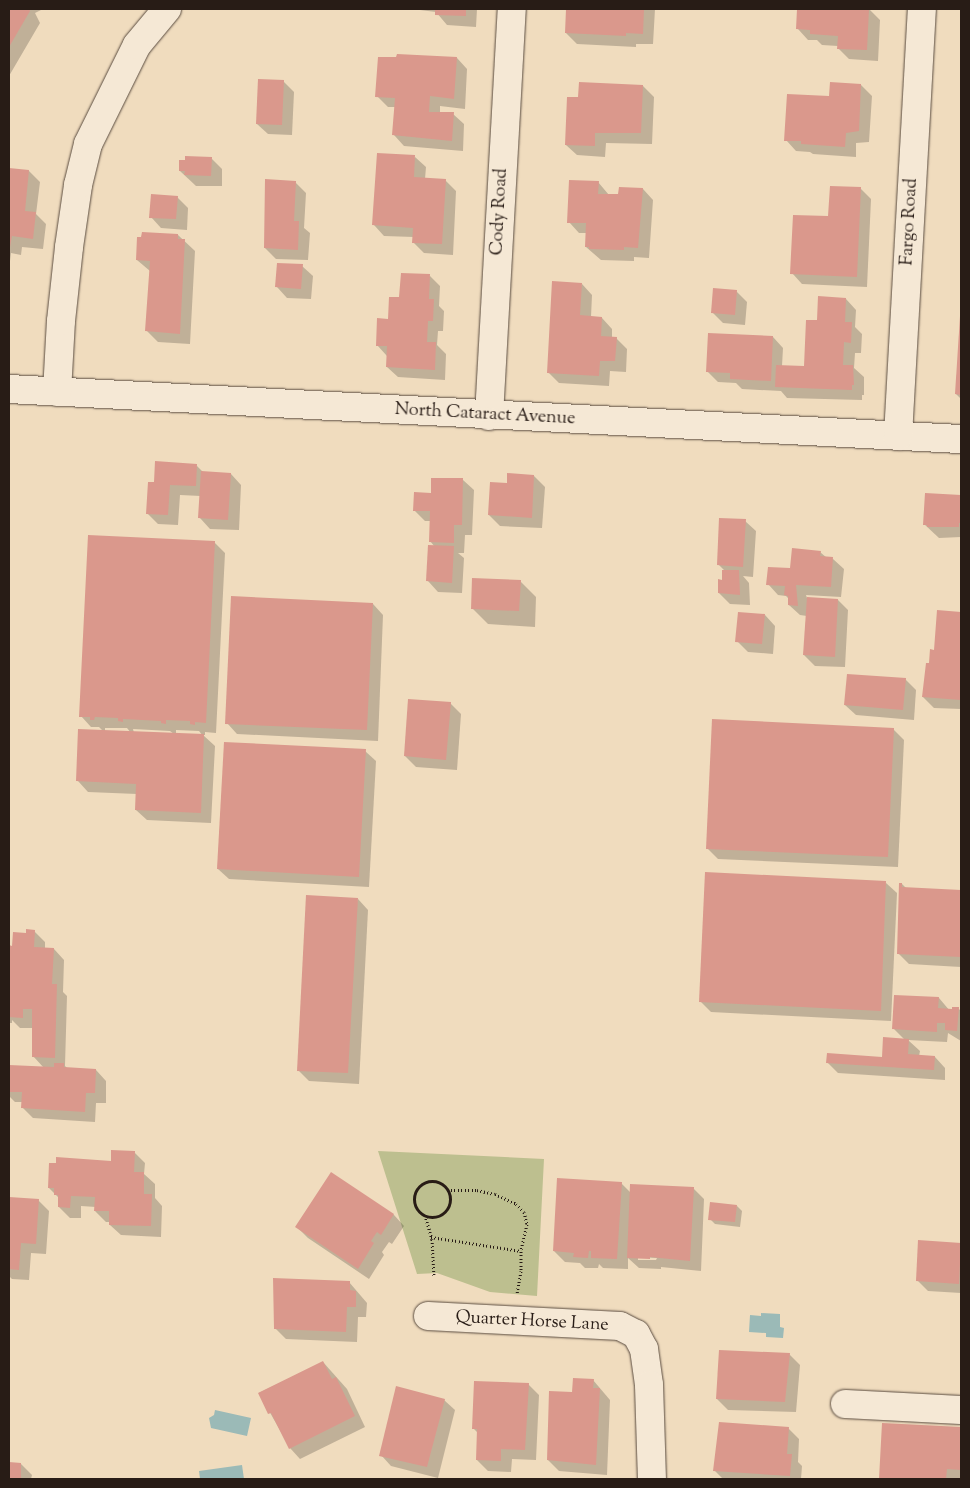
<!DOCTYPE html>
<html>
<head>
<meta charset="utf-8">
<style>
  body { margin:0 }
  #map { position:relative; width:970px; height:1488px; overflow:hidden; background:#f0dcbe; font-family:"Sorts Mill Goudy",serif }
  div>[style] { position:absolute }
  .green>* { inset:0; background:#bdbf8f }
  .water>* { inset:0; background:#9bbab7 }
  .shadow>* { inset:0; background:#0003 }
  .building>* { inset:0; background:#da988c }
  .path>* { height:3px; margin-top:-1.5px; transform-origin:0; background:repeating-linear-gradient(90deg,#281c16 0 1px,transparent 0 3.5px) }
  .path>.ring { margin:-1.5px; padding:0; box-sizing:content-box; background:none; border:3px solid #281c16; border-radius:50% }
  .roads { filter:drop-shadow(0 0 1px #5a4c40) drop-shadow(0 0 1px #5a4c40) }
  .minor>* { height:28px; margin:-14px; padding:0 14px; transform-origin:14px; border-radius:14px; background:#f5e8d5 }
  span { translate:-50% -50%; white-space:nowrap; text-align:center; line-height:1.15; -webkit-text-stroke:5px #f5e8d5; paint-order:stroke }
  .street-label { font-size:18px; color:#281c16 }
  .frame { position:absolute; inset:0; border:10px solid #281c16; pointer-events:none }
</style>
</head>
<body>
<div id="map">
  <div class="green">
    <div style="clip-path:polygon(378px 1151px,544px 1159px,537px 1296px,490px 1292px,437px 1273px,417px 1274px)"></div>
  </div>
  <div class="water">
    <div style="clip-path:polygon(761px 1313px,780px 1314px,780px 1327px,784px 1328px,783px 1338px,766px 1337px,766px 1333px,749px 1332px,750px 1315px,761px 1316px)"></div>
    <div style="clip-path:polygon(215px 1410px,251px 1418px,247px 1436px,211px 1428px,209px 1418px,214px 1415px)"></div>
    <div style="clip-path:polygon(242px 1465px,244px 1479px,200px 1479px,199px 1471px)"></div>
  </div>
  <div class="shadow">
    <div style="clip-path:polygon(9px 9px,43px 9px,35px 13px,40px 23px,9px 76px)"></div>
    <div style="clip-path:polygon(412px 9px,477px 9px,476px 27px,447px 25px,436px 12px)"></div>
    <div style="clip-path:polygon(567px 9px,655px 9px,653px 44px,636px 44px,636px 47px,577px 44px,566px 33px)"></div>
    <div style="clip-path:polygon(799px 9px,869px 9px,880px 20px,878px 61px,849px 59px,838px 48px,838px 46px,822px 45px,817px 40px,808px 40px,798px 29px)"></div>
    <div style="clip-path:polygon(457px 58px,467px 69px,465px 109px,440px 106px,440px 113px,453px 114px,464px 124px,463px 151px,404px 146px,394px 135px,395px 107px,388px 107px,377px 96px)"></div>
    <div style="clip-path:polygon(283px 81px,294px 92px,292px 135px,268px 134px,257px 124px)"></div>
    <div style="clip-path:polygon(861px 85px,872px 96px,869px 142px,856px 143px,856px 157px,813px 154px,810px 152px,796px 151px,786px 140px,830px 97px)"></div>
    <div style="clip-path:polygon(643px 86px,654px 97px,652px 144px,606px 143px,605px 157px,577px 155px,566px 145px,579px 99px)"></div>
    <div style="clip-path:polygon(415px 157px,426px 167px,425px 179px,445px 180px,456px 191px,453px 255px,424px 253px,413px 242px,414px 237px,384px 236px,374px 225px)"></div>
    <div style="clip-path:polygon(211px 158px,222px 169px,222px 186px,196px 186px,180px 171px,187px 161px)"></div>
    <div style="clip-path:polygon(9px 169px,29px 171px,40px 182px,36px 214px,46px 224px,43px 249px,22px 247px,21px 255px,11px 253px,10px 261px)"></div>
    <div style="clip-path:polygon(295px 182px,306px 193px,304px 228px,310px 233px,308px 260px,276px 259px,265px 248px)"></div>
    <div style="clip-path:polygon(598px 182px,609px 195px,620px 196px,643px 189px,653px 200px,649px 258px,634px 257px,634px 261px,601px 260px,586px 247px,587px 233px,579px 233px,569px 222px)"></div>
    <div style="clip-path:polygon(860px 188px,871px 199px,867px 287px,802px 284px,792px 273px,829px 217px)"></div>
    <div style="clip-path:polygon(177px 197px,188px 208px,187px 230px,161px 228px,151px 217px)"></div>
    <div style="clip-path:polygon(178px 235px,195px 251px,190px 344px,158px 342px,147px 331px,150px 271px,137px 260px)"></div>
    <div style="clip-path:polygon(302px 266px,313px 276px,311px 299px,287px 298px,277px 287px)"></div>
    <div style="clip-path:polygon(430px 276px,440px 286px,439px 306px,444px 311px,443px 331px,438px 331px,437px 345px,446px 354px,445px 380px,398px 377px,387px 367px,387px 356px,377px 345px,401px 299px)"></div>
    <div style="clip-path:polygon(582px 284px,592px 295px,591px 317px,602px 318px,612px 329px,612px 338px,616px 338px,627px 349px,626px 372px,610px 371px,609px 386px,559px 383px,548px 372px)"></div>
    <div style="clip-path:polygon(736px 291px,747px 302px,745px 325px,723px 323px,712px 312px)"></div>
    <div style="clip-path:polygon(846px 299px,856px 310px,855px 327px,862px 334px,861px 353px,855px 353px,854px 368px,864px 377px,864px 395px,862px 395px,862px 400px,787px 398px,781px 391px,742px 389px,736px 383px,718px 382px,707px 371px,773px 337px,783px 348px,782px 366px,806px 367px,818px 322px)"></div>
    <div style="clip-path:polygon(961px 313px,961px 399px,956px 394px)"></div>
    <div style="clip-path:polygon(197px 466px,204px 473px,231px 474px,241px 485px,239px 530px,210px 529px,200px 518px,201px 496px,180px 495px,178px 525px,158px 524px,147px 513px,155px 484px)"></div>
    <div style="clip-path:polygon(534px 476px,545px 487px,542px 528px,500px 526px,489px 515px,508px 484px)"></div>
    <div style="clip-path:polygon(463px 480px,474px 490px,472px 535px,465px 535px,464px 553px,458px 553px,464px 558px,462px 593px,438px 592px,428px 581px,435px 547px,430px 541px,431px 521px,425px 521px,414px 510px,432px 494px)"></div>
    <div style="clip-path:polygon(926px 494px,961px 496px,961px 537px,939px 538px,924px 524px)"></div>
    <div style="clip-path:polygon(745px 521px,756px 531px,753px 577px,743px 576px,749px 583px,750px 605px,730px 604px,719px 593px,724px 570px,718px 564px)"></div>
    <div style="clip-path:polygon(evenodd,214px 542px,225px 553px,216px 733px,205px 732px,205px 735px,203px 735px,215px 746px,211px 823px,147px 820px,136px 810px,137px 794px,88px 792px,78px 781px,103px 731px,99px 727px,91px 727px,81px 716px,214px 542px,105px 728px,127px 728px,131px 733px,105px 732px,105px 728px,214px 542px,133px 729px,170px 731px,174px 734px,134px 733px,133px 729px,214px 542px,176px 730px,199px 731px,203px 736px,176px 734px,176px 730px)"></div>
    <div style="clip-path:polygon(820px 552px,827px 558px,833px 559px,844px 569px,841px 597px,806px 595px,807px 598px,838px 600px,848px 610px,845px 667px,815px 666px,804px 655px,807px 616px,800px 615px,789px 605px,789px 599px,786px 596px,778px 595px,768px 584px)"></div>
    <div style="clip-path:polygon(520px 581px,536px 597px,535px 627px,488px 624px,472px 608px)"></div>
    <div style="clip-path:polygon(373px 604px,383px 615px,378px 741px,237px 734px,227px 723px)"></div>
    <div style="clip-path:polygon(938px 612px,961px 613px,961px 709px,934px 708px,923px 697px,935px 651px)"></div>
    <div style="clip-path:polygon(765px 615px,775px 626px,773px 654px,748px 652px,737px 641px)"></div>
    <div style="clip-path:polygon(905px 679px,916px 690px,914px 720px,856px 715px,845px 705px)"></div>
    <div style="clip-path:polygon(450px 703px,461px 714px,457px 770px,416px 767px,405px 756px)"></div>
    <div style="clip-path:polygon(893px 729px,904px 740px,898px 867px,718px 859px,707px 848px)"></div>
    <div style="clip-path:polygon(365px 751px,376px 761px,369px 887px,229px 879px,218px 869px)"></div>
    <div style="clip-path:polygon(886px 883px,897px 893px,891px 1021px,711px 1012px,700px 1001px)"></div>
    <div style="clip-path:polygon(902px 884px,906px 888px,961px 892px,961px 967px,909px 964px,898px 953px)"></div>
    <div style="clip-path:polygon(358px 899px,368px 910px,359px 1084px,309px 1081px,298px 1070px)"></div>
    <div style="clip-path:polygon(34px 931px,45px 942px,45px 949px,54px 949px,64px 960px,63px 992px,67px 996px,65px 1066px,68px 1069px,96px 1070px,106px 1081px,106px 1103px,96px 1103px,95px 1122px,33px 1118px,22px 1107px,22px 1102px,15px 1102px,9px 1096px,9px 1066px,44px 1068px,33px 1056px,33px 1028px,20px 1028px,12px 1020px,12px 1023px,9px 1023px,9px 947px,13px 947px)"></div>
    <div style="clip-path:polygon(895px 996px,939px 998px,950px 1011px,958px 1008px,961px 1011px,961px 1041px,948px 1033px,947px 1042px,908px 1040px,920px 1051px,919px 1056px,935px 1057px,945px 1068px,945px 1080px,838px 1073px,827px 1062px,883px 1058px,905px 1040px,894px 1029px)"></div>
    <div style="clip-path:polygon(134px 1152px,145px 1163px,144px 1174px,155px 1184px,155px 1198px,162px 1206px,161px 1237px,121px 1235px,110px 1225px,110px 1222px,106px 1222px,95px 1211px,96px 1207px,81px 1206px,81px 1218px,70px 1218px,59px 1207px,59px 1198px,49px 1188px)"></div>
    <div style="clip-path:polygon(332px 1174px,394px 1215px,404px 1226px,392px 1244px,389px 1242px,382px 1252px,384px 1255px,369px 1279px,308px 1238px,297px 1227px)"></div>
    <div style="clip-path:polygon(evenodd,621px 1183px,631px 1193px,693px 1188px,704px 1199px,701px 1271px,661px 1267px,661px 1269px,639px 1268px,628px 1258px,628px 1269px,603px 1268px,599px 1264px,598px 1268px,585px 1268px,580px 1263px,565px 1262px,554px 1251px,621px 1183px,638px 1257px,657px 1258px,656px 1260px,638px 1260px,638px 1257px)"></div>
    <div style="clip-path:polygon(9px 1198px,38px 1200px,49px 1211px,46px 1254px,31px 1253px,29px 1280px,12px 1279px,9px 1276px)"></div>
    <div style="clip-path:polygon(737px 1206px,742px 1211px,740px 1227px,715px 1224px,710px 1219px)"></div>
    <div style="clip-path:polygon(960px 1244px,961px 1293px,928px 1291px,918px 1281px)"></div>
    <div style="clip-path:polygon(349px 1282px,367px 1303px,366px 1317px,358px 1317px,357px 1342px,286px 1339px,275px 1328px)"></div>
    <div style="clip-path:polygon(789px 1354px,800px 1365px,796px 1412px,728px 1410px,717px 1399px)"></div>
    <div style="clip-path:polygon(323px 1362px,347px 1389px,365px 1427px,300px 1459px,290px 1448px,259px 1393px)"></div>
    <div style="clip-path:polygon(593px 1380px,610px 1400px,607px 1475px,559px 1471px,548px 1460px,574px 1393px)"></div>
    <div style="clip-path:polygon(528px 1384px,539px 1395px,536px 1460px,512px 1459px,511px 1472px,488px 1471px,477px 1460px,478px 1433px,473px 1428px)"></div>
    <div style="clip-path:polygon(444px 1400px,455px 1410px,438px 1478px,391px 1466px,381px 1455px)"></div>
    <div style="clip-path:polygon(883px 1424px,961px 1429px,961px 1479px,880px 1479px)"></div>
    <div style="clip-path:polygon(788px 1428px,799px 1439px,798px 1462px,802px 1466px,801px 1479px,723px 1479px,715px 1471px)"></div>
    <div style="clip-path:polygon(9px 1463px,21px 1464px,32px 1475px,31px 1479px,9px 1479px)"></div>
  </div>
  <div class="building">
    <div style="clip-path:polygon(9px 9px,29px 9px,30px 11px,9px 47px)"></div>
    <div style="clip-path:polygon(435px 9px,466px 9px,466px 16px,435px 15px)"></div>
    <div style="clip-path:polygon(566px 9px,644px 9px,643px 34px,626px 33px,626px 36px,565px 33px)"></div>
    <div style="clip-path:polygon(797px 9px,869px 9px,867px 50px,837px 49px,838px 36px,810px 34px,810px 30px,796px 29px)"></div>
    <div style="clip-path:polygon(397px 54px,457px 57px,454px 99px,430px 96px,429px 112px,454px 112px,452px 141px,392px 135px,395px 98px,375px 97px,378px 57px,396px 57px)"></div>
    <div style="clip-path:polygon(258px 79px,284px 80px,282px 125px,256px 124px)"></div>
    <div style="clip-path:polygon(579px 82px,643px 85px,641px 133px,595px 133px,595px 146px,565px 145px,567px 97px,578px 97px)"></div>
    <div style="clip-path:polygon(830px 82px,861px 84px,859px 131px,846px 133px,845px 147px,801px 144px,801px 141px,784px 141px,787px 94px,829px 96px)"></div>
    <div style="clip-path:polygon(377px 153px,415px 155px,414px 177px,446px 179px,442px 244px,412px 243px,413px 228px,372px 225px)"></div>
    <div style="clip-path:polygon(185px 156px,212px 157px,211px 176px,184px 175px,185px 171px,179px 171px,179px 160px,185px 160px)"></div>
    <div style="clip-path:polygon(9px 168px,29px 170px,25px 211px,36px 212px,33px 239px,12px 236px,10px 247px)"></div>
    <div style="clip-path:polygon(265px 179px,296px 181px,294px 221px,299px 221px,298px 250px,264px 248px)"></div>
    <div style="clip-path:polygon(569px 180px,599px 181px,598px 194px,618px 194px,619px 187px,643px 188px,638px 248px,624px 247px,624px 250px,589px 249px,589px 247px,585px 247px,586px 223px,567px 223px)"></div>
    <div style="clip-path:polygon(830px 186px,861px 187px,857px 277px,790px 274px,793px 215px,828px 216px)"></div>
    <div style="clip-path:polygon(151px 194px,178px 196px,176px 219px,149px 218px)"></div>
    <div style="clip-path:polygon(142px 232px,178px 234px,178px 239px,185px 239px,180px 334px,145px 331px,150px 261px,136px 260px,137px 237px,141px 237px)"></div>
    <div style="clip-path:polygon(277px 263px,303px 264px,301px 289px,275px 287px)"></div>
    <div style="clip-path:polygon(401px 273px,430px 274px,429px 299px,434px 299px,433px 321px,428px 321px,427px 342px,436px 342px,435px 370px,386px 367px,387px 346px,376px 346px,377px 318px,388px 319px,389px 297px,399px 297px)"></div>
    <div style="clip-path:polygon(552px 281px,582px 283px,580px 315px,602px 317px,601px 336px,617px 337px,615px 361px,600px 361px,599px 376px,547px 373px)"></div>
    <div style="clip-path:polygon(713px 288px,737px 290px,735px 315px,711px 313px)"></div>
    <div style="clip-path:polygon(818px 296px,846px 298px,845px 322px,852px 322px,851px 343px,844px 342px,843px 365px,853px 365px,854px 385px,852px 385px,852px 390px,775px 387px,776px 365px,804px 366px,806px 320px,817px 320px)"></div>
    <div style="clip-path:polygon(960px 316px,961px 316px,961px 395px,955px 394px)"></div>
    <div style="clip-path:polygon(708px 333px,773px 336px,771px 381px,730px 379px,730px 373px,706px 372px)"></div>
    <div style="clip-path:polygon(155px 461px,197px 464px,196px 486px,170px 485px,168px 515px,146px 514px,148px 482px,154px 482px)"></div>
    <div style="clip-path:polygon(201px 471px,231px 473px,228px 520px,198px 518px)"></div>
    <div style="clip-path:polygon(507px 473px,534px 475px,532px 518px,488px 515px,490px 482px,507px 483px)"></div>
    <div style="clip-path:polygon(431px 478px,463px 478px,462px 525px,454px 525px,454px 543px,429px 542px,430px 511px,413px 511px,414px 492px,431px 493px)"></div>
    <div style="clip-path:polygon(925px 493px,961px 495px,961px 523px,959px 523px,959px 527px,927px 527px,927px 525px,923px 525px)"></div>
    <div style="clip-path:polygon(719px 518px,746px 519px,743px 567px,717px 565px)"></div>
    <div style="clip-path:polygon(88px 535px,215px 541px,206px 723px,195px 722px,195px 725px,190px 724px,190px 721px,166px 720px,166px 724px,161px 723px,161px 721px,123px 719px,123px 722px,118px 721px,118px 718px,95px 717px,94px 720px,90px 720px,90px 717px,79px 717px)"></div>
    <div style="clip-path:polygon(428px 545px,454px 546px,452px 583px,426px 581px)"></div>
    <div style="clip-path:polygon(792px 548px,821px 551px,820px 556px,833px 557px,831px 587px,796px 585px,798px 606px,788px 605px,788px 596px,784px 595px,785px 586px,766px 585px,768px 567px,790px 568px)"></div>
    <div style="clip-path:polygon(722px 570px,739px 570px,740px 595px,718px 593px,718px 579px,722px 580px)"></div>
    <div style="clip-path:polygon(472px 578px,521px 580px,519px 611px,471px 609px)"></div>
    <div style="clip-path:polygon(231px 596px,373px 603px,367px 730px,225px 724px)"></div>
    <div style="clip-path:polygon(807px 597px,838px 599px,835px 657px,803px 655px)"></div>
    <div style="clip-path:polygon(937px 610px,961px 612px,961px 700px,922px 697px,926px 663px,929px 663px,930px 649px,934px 650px)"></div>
    <div style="clip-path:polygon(738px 612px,765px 614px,762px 644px,735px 642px)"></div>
    <div style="clip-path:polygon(847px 674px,906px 678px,903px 710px,844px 705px)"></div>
    <div style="clip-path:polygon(408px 699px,451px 702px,446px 760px,404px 756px)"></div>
    <div style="clip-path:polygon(712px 719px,894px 728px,888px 857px,706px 849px)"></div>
    <div style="clip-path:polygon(78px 729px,204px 734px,201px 813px,135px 810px,136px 784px,76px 781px)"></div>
    <div style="clip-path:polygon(224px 742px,366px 749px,359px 877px,217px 869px)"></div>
    <div style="clip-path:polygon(705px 872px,886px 881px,881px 1011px,699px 1002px)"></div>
    <div style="clip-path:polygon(899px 883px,902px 883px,902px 887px,961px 890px,961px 957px,897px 954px)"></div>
    <div style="clip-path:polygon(306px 895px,358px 898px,348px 1073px,297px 1071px)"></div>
    <div style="clip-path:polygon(26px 929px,35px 930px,34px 947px,54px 948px,52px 984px,57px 984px,55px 1058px,32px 1057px,32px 1009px,23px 1009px,23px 1018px,9px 1017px,9px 945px,12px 946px,13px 932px,26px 933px)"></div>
    <div style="clip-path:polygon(894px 995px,939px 997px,938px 1008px,952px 1009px,952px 1007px,959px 1007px,957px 1031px,945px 1030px,945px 1023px,937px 1023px,937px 1032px,892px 1029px)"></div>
    <div style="clip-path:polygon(883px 1037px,909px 1039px,908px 1054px,935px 1056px,934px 1070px,826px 1063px,827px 1053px,882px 1057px)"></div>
    <div style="clip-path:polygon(54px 1063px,64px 1063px,64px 1067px,96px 1069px,95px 1093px,86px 1093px,85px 1112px,21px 1108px,22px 1092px,9px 1092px,9px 1065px,54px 1067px)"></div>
    <div style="clip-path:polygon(111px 1150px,135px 1151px,134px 1172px,144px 1172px,144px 1194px,152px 1194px,151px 1226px,109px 1225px,109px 1211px,94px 1211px,95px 1197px,71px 1196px,70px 1208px,58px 1207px,58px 1195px,54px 1195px,54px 1188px,48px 1188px,49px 1163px,56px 1163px,56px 1157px,111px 1161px)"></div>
    <div style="clip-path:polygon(331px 1172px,394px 1214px,381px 1235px,377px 1232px,371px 1241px,374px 1243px,358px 1269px,295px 1227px)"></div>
    <div style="clip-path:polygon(557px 1178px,622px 1182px,617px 1259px,591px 1258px,591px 1251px,589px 1251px,588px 1258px,573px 1257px,574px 1253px,553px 1251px)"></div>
    <div style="clip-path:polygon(630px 1184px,694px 1187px,690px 1261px,650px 1257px,650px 1259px,627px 1258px)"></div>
    <div style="clip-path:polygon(9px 1197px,39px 1199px,36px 1244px,21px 1243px,19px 1270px,9px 1269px)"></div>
    <div style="clip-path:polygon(710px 1202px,737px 1205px,735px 1222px,708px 1220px)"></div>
    <div style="clip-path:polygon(918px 1240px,961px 1243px,959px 1284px,916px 1281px)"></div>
    <div style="clip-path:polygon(273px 1278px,350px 1281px,350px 1290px,356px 1291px,356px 1307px,347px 1307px,346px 1332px,274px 1329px)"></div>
    <div style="clip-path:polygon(719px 1350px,790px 1353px,785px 1402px,716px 1399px)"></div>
    <div style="clip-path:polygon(323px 1361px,332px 1379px,336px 1377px,355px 1416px,289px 1449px,271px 1413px,268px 1414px,258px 1393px)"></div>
    <div style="clip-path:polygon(573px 1378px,594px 1379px,593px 1388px,600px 1388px,596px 1465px,547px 1460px,549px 1391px,572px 1392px)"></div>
    <div style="clip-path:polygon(474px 1381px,529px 1383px,525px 1450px,501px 1449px,501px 1461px,476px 1460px,477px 1429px,472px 1429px)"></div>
    <div style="clip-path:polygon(396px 1386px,445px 1399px,427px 1467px,379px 1456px)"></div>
    <div style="clip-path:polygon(719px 1422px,789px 1427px,787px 1454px,792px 1454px,790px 1476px,713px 1471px)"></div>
    <div style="clip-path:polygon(882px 1423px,961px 1427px,961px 1470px,947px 1469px,946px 1479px,879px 1479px)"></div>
    <div style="clip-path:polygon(9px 1462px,21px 1463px,21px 1479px,9px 1479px)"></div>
  </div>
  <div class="path">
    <div class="ring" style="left:414px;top:1181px;width:33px;height:33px"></div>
    <div style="left:447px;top:1190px;width:30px"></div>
    <div style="left:477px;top:1190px;width:18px;rotate:13deg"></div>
    <div style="left:495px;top:1194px;width:23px;rotate:25deg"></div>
    <div style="left:516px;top:1204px;width:11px;rotate:45deg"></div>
    <div style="left:524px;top:1212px;width:12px;rotate:76deg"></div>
    <div style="left:527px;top:1224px;width:28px;rotate:103deg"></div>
    <div style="left:521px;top:1251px;width:20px;rotate:90deg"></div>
    <div style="left:521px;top:1271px;width:23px;rotate:100deg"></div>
    <div style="left:425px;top:1215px;width:25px;rotate:74deg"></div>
    <div style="left:432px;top:1239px;width:37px;rotate:87deg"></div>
    <div style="left:431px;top:1237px;width:91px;rotate:8.8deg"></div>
  </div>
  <div class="roads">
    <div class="minor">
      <div style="left:9px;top:389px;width:953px;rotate:3.01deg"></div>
      <div style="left:57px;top:392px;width:71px;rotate:-86.8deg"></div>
      <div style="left:61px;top:321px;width:74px;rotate:-83.8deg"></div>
      <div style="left:69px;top:247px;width:63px;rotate:-81.7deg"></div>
      <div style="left:78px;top:185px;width:42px;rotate:-76.3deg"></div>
      <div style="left:88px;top:144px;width:110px;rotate:-63.7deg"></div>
      <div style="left:137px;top:45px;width:47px;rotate:-50.2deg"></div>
      <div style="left:489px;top:416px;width:408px;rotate:-86.8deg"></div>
      <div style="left:898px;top:436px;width:428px;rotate:-86.8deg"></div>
      <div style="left:428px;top:1316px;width:192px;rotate:3deg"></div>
      <div style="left:620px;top:1326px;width:18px;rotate:27deg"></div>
      <div style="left:636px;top:1334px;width:17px;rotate:62deg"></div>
      <div style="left:644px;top:1349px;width:36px;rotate:82deg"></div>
      <div style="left:649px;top:1385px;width:94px;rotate:88.2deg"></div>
      <div style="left:845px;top:1404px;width:116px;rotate:3deg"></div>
    </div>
  </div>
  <div class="street-label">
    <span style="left:500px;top:212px;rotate:-87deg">Cody Road</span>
    <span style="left:910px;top:222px;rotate:-87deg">Fargo Road</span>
    <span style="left:485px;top:415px;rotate:3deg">North Cataract Avenue</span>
    <span style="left:532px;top:1322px;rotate:3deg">Quarter Horse Lane</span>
  </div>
  <div class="frame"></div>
</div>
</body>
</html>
